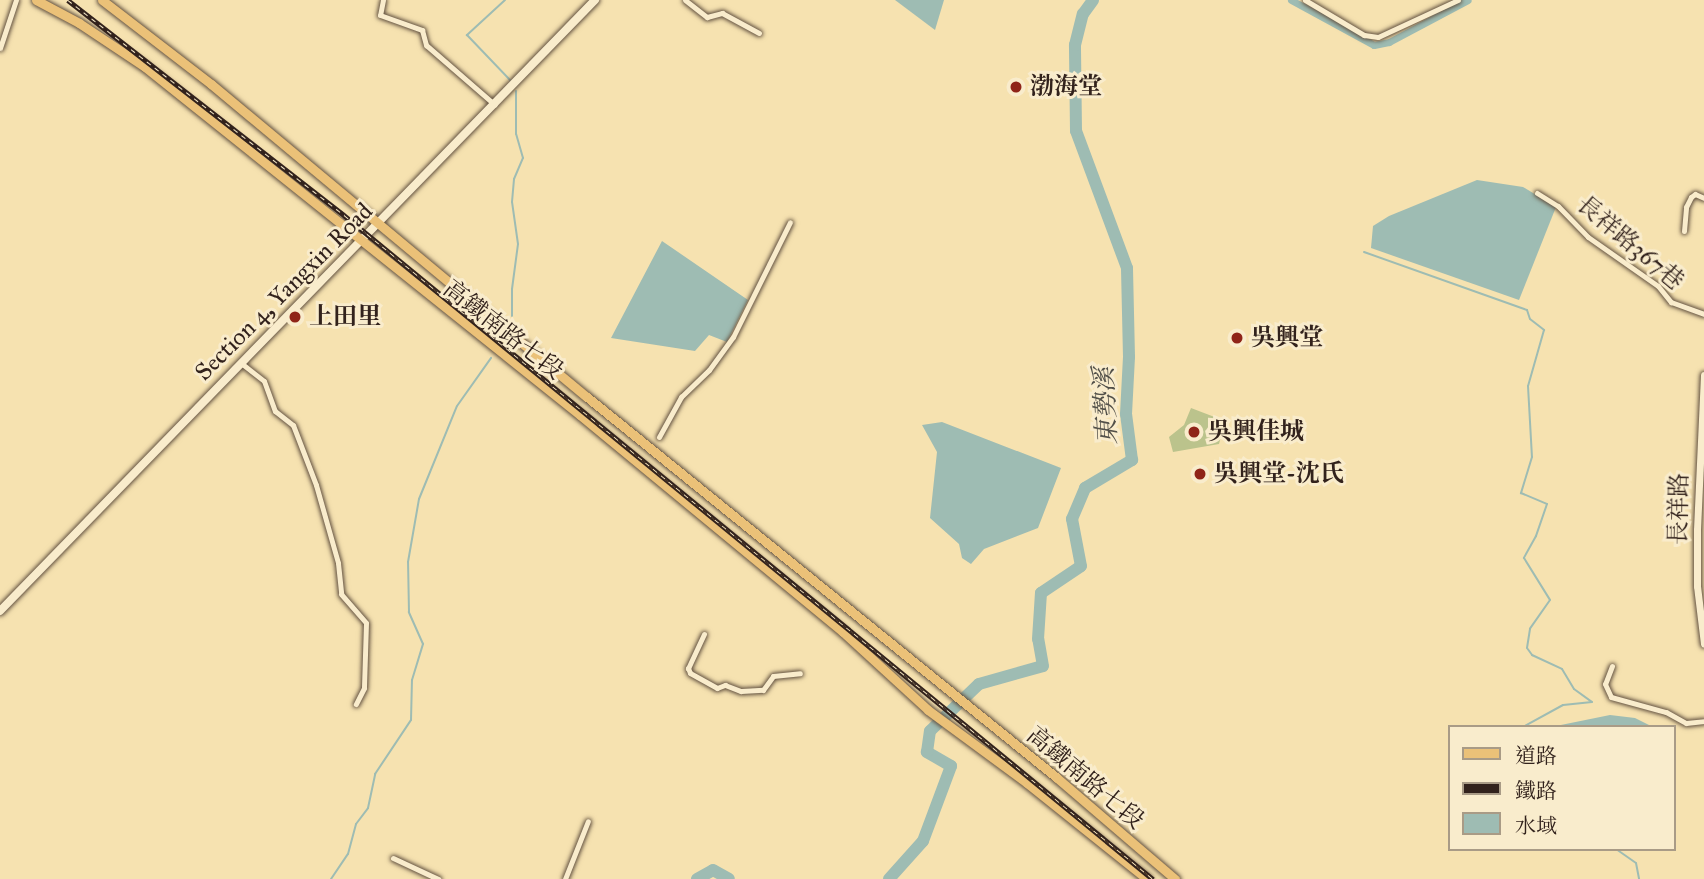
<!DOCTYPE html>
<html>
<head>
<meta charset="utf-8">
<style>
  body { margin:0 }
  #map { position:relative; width:1704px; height:879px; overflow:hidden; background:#f6e2b0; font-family:"IM FELL Great Primer","Noto Serif TC",serif }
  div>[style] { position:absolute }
  .green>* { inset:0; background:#bbc38c }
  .water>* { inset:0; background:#9ebcb3 }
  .stream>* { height:2px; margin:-1px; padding:0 1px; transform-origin:1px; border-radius:1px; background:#9ebcb3 }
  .canal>* { height:7px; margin:-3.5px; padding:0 3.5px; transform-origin:3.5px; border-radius:3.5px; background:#9ebcb3 }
  .river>* { height:12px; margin:-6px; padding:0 6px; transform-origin:6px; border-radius:6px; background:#9ebcb3 }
  .roads { filter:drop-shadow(0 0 2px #635241) drop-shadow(0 0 2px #635241) }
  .minor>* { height:5px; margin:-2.5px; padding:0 2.5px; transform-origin:2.5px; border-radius:2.5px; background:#f9eccc }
  .tertiary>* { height:7px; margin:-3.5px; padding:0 3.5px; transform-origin:3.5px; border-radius:3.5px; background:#f9eccc }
  .secondary>* { height:8px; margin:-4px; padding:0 4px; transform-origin:4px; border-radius:4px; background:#f9eccc }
  .primary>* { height:9px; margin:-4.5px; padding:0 4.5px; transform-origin:4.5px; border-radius:4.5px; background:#ebc178 }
  .rail>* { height:4.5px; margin-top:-2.25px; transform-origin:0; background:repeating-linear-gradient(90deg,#f9eccc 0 5px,#32221c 0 10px); box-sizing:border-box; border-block:2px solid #32221c }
  .dots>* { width:19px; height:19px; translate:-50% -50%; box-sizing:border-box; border:4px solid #f9eccc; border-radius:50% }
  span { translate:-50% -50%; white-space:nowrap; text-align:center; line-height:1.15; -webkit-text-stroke:6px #f9eccc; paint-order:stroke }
  .poi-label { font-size:24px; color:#32221c; font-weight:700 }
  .left { translate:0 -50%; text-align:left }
  .street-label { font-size:24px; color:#32221c }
  .water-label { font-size:26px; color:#525049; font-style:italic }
  .legend { position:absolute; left:1448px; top:725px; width:228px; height:126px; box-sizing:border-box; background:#f9eccc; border:2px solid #a99b86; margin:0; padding:9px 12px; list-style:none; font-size:21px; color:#32221c }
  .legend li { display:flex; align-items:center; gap:14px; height:35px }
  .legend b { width:35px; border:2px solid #a99b86 }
</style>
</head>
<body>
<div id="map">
  <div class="green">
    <div style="clip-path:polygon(1191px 408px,1225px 421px,1219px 444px,1173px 452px,1169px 437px,1184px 425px)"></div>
  </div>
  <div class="water">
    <div style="clip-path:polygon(895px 0,944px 0,935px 30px)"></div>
    <div style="clip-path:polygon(1477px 180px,1523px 187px,1556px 207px,1519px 300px,1371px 248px,1373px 226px,1389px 216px)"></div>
    <div style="clip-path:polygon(662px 241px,748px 300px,727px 342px,709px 335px,695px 351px,611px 338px)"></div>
    <div style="clip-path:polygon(942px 422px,1061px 468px,1038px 528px,984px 549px,971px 564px,962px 558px,959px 544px,930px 518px,937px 452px,922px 425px)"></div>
    <div style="clip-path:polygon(1610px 715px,1635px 718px,1653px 727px,1551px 727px)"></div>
  </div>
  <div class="stream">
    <div style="left:505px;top:0;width:52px;rotate:137.4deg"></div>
    <div style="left:467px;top:35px;width:62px;rotate:46.3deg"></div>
    <div style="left:1364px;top:252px;width:173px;rotate:19.6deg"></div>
    <div style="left:1527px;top:310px;width:9px;rotate:72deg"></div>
    <div style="left:1530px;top:319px;width:18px;rotate:38deg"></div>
    <div style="left:1544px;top:330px;width:58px;rotate:105.9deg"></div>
    <div style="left:1528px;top:386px;width:71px;rotate:86.8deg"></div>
    <div style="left:1532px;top:457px;width:38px;rotate:107deg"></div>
    <div style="left:1521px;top:493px;width:28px;rotate:23deg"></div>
    <div style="left:1547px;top:504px;width:34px;rotate:109deg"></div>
    <div style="left:1536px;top:536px;width:25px;rotate:119deg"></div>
    <div style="left:1524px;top:558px;width:49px;rotate:58.2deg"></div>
    <div style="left:1550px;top:600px;width:35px;rotate:125deg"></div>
    <div style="left:1530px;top:629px;width:19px;rotate:99deg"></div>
    <div style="left:1527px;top:648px;width:9px;rotate:54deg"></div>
    <div style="left:1532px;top:655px;width:33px;rotate:25deg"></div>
    <div style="left:1562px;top:669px;width:23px;rotate:59deg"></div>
    <div style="left:1574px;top:689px;width:22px;rotate:36deg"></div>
    <div style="left:1592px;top:702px;width:29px;rotate:174deg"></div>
    <div style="left:1563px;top:705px;width:46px;rotate:151.2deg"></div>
    <div style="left:512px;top:316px;width:27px;rotate:-90deg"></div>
    <div style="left:512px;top:289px;width:45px;rotate:-82.4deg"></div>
    <div style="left:518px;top:244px;width:42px;rotate:-98.1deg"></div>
    <div style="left:512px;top:202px;width:23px;rotate:-85deg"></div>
    <div style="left:514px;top:179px;width:23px;rotate:-67deg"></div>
    <div style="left:523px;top:158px;width:25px;rotate:-106deg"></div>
    <div style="left:516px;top:134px;width:43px;rotate:-90deg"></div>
    <div style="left:1616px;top:849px;width:24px;rotate:35deg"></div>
    <div style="left:1636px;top:863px;width:16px;rotate:79deg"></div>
    <div style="left:331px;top:879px;width:30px;rotate:-56deg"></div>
    <div style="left:348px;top:854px;width:31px;rotate:-75deg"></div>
    <div style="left:356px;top:824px;width:20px;rotate:-53deg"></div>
    <div style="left:368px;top:808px;width:35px;rotate:-78deg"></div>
    <div style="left:375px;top:774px;width:65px;rotate:-56.3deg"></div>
    <div style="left:411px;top:720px;width:40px;rotate:-88.6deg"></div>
    <div style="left:412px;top:680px;width:38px;rotate:-73deg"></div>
    <div style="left:423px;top:644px;width:35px;rotate:-114deg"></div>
    <div style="left:409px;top:612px;width:50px;rotate:-91.1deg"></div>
    <div style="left:408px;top:562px;width:64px;rotate:-80.1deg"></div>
    <div style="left:419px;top:499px;width:100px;rotate:-67.8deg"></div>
    <div style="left:457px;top:406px;width:59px;rotate:-54.7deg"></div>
  </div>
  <div class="canal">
    <div style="left:1291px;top:0;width:94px;rotate:28.5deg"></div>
    <div style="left:1374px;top:45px;width:15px;rotate:-11deg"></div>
    <div style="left:1389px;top:42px;width:89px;rotate:-28deg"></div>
  </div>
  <div class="river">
    <div style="left:697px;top:879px;width:18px;rotate:-29deg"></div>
    <div style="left:713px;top:870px;width:18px;rotate:29deg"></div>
    <div style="left:889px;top:879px;width:51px;rotate:-48.2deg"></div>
    <div style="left:923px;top:841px;width:80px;rotate:-69.5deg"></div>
    <div style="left:951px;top:766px;width:28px;rotate:-150deg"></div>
    <div style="left:927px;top:752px;width:21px;rotate:-82deg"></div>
    <div style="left:930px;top:731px;width:68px;rotate:-43.8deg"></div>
    <div style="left:979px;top:684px;width:66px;rotate:-15.7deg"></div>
    <div style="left:1043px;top:666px;width:27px;rotate:-100deg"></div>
    <div style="left:1038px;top:639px;width:46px;rotate:-86.3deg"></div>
    <div style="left:1041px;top:593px;width:48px;rotate:-34deg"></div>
    <div style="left:1081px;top:566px;width:48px;rotate:-100.8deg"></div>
    <div style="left:1072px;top:519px;width:34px;rotate:-67deg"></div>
    <div style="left:1085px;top:488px;width:55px;rotate:-30.8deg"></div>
    <div style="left:1132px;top:460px;width:46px;rotate:-97.4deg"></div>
    <div style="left:1126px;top:414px;width:57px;rotate:-87deg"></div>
    <div style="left:1129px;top:357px;width:89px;rotate:-91.3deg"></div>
    <div style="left:1127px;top:268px;width:146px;rotate:-110.4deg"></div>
    <div style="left:1076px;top:131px;width:86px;rotate:-90.7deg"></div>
    <div style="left:1075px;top:45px;width:32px;rotate:-76deg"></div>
    <div style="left:1083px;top:14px;width:17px;rotate:-54deg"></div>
  </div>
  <div class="roads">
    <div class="minor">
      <div style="left:383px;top:0;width:15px;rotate:101deg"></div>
      <div style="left:380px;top:15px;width:45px;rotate:19.7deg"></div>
      <div style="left:422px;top:30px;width:16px;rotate:75deg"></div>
      <div style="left:426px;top:45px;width:91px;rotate:41deg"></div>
      <div style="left:685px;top:0;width:28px;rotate:38deg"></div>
      <div style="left:707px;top:17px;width:16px;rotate:-15deg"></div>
      <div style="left:722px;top:13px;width:42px;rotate:28.4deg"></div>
      <div style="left:1305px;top:0;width:69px;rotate:30.7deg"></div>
      <div style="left:1364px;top:35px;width:14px;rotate:8deg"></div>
      <div style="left:1378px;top:37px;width:88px;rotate:-24.8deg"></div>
      <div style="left:0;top:48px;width:51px;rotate:-71.6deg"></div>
      <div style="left:1537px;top:193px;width:25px;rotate:32deg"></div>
      <div style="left:1558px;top:206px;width:43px;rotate:45.9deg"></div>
      <div style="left:1588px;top:237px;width:85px;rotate:35deg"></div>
      <div style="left:1658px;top:286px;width:21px;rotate:51deg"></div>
      <div style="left:1671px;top:302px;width:35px;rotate:20deg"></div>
      <div style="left:1684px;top:231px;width:24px;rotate:-85deg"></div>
      <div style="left:1686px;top:207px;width:11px;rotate:-63deg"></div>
      <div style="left:1691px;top:197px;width:5px;rotate:-37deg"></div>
      <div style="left:1695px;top:194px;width:10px;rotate:24deg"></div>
      <div style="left:241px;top:363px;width:29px;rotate:38deg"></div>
      <div style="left:264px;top:381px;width:32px;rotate:70deg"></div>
      <div style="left:275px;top:411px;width:23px;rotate:38deg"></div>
      <div style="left:293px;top:425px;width:64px;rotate:69deg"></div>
      <div style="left:316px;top:485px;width:81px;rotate:74.2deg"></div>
      <div style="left:338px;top:563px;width:31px;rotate:84deg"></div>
      <div style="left:341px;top:594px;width:38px;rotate:49deg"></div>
      <div style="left:366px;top:623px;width:65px;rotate:91.8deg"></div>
      <div style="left:364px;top:688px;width:18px;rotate:117deg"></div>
      <div style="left:659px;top:437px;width:46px;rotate:-61.2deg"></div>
      <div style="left:681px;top:397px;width:39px;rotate:-44deg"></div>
      <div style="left:709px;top:370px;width:41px;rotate:-54deg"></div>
      <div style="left:733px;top:337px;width:128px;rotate:-63.6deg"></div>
      <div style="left:704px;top:634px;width:38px;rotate:115deg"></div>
      <div style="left:688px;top:668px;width:5px;rotate:68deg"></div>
      <div style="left:690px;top:673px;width:31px;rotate:29deg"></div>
      <div style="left:717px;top:688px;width:9px;rotate:-21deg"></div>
      <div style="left:725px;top:685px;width:17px;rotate:21deg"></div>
      <div style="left:741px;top:691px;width:22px;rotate:-3deg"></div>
      <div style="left:763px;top:690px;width:17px;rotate:-54deg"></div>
      <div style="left:773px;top:676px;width:27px;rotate:-6deg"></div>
      <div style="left:1612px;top:666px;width:19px;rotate:111deg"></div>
      <div style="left:1605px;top:684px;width:14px;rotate:65deg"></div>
      <div style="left:1611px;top:697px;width:57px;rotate:15.3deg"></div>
      <div style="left:1666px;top:712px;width:23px;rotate:29deg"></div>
      <div style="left:1686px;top:723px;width:18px;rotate:-6deg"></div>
      <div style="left:393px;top:858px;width:50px;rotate:25deg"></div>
      <div style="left:565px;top:879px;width:62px;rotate:-68.4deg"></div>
    </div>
    <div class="tertiary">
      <div style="left:1704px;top:375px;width:155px;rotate:92.6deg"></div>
      <div style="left:1697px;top:530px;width:56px;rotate:90deg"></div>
      <div style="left:1697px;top:586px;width:58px;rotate:83.1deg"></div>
    </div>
    <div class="secondary">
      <div style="left:0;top:611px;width:853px;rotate:-45.76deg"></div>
    </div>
    <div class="primary">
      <div style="left:36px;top:0;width:49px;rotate:28.1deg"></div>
      <div style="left:79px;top:23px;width:79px;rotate:33.7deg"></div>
      <div style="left:145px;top:67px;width:557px;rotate:38.66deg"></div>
      <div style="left:580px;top:415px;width:341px;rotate:39.5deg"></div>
      <div style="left:843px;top:632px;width:115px;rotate:42.5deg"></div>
      <div style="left:928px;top:710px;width:123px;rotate:36.4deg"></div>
      <div style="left:1027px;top:783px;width:154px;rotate:38.7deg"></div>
      <div style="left:102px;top:0;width:138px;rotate:37.6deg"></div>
      <div style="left:211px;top:84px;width:489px;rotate:39.8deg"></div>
      <div style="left:587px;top:397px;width:604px;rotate:39.02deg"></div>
      <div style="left:1056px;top:777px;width:157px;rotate:40.6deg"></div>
    </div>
  </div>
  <div class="rail">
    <div style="left:68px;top:0;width:350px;rotate:37.9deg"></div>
    <div style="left:344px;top:215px;width:1047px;rotate:39.38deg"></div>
  </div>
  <div class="dots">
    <div style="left:1016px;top:87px;background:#8f2418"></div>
    <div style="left:295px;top:317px;background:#8f2418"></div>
    <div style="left:1237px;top:338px;background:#8f2418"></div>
    <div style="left:1194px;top:432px;background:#8f2418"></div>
    <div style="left:1200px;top:474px;background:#8f2418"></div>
  </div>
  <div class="poi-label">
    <span class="left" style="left:1030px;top:87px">渤海堂</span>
    <span class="left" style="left:309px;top:317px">上田里</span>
    <span class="left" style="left:1251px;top:338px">吳興堂</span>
    <span class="left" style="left:1208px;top:432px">吳興佳城</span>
    <span class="left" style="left:1214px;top:474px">吳興堂-沈氏</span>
  </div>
  <div class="street-label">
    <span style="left:1630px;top:243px;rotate:40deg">長祥路367巷</span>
    <span style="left:284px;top:292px;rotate:-45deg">Section 4, Yangxin Road</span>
    <span style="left:503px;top:330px;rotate:38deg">高鐵南路七段</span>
    <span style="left:1679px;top:509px;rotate:-89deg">長祥路</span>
    <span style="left:1085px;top:778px;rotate:40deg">高鐵南路七段</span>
  </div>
  <div class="water-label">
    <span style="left:1106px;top:406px;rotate:-93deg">東勢溪</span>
  </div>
  <ul class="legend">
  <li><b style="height:9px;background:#ebc178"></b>道路</li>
  <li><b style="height:9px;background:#32221c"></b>鐵路</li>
  <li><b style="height:19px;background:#9ebcb3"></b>水域</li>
  </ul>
</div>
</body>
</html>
